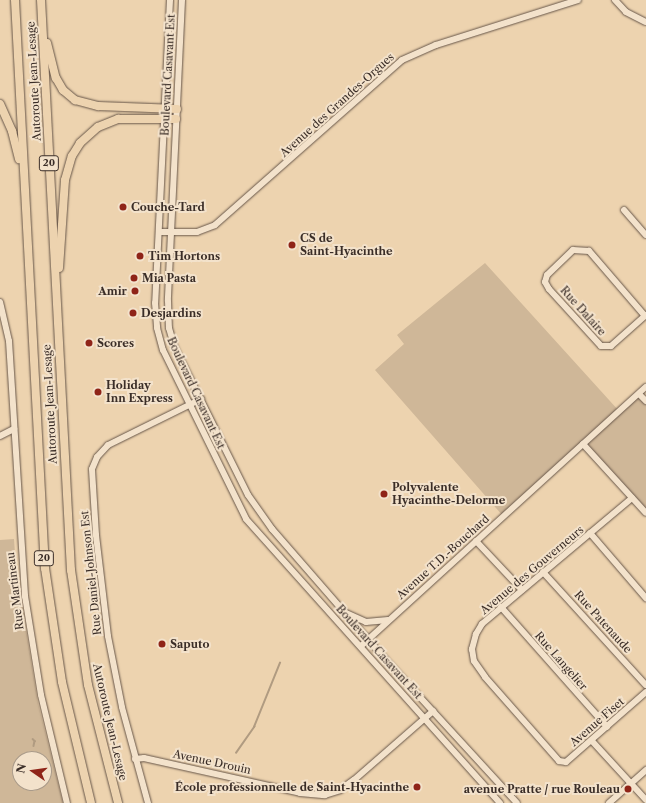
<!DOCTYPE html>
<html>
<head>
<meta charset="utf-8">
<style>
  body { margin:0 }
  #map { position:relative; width:646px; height:803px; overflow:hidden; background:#edd3af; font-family:"Libre Caslon Text",serif }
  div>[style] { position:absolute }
  .green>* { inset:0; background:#cfb798 }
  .stream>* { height:1.5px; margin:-0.75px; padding:0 0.75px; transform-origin:0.75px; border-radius:0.75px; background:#b09b81 }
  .roads { filter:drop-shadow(0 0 1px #675649) drop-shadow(0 0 1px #675649) }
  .minor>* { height:6px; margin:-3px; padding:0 3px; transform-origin:3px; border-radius:3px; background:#f3e2cb }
  .highway>* { height:8px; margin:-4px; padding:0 4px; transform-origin:4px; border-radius:4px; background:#edd3af }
  .dots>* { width:11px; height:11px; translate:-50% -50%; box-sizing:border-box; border:2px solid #f3e2cb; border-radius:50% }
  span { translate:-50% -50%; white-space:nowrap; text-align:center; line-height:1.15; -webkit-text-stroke:4px #f3e2cb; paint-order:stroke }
  .shield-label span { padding:1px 3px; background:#f3e2cb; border:1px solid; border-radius:3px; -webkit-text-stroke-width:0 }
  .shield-label { font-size:10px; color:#3a2d27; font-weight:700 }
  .street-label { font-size:11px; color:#3a2d27 }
  .poi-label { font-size:11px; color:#3a2d27; font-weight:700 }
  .left { translate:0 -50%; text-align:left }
  .right { translate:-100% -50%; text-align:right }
  .north { position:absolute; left:12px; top:751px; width:40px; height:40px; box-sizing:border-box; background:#f3e2cb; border:1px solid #a99a89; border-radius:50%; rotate:283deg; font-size:11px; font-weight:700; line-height:16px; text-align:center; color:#3a2d27 }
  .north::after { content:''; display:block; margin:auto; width:14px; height:18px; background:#8f2418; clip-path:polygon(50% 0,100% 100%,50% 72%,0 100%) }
</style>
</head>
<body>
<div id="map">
  <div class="green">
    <div style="clip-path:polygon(485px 263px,619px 411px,639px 394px,646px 402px,646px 513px,583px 444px,503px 516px,375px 370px,404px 344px,397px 335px)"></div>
    <div style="clip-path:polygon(evenodd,14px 539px,16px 568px,38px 703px,63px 803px,0 803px,0 540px,14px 539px,20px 759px,44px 759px,44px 783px,20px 783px,20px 759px)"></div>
  </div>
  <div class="stream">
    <div style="left:33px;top:739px;width:3px;rotate:45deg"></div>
    <div style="left:35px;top:741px;width:5px;rotate:101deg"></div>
    <div style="left:236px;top:753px;width:32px;rotate:-55deg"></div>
    <div style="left:254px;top:727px;width:69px;rotate:-67.9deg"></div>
  </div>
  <div class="roads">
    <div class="minor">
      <div style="left:170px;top:0;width:303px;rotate:92.8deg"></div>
      <div style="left:155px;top:303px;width:25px;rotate:85deg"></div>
      <div style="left:157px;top:328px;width:23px;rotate:75deg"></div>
      <div style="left:163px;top:350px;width:188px;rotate:63.8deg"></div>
      <div style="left:246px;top:519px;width:381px;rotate:48.2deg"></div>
      <div style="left:182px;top:0;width:301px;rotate:92.7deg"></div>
      <div style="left:168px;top:301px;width:27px;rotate:88deg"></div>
      <div style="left:169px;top:328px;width:19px;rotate:74deg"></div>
      <div style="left:174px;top:346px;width:166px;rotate:63.6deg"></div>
      <div style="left:248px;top:495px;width:42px;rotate:54.8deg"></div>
      <div style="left:272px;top:529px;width:172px;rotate:49deg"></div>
      <div style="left:385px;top:659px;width:195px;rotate:47.5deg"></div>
      <div style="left:615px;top:0;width:16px;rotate:47deg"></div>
      <div style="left:626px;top:12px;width:22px;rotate:27deg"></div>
      <div style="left:624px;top:210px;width:33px;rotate:49deg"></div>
      <div style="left:159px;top:232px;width:38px"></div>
      <div style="left:197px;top:232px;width:19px;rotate:-21deg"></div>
      <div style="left:215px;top:225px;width:249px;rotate:-41.4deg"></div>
      <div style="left:402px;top:60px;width:37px;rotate:-24deg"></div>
      <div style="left:436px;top:45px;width:149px;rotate:-17.6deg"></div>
      <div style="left:0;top:302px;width:40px;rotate:77deg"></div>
      <div style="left:9px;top:341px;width:256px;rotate:86.4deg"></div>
      <div style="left:25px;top:596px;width:100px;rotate:80.8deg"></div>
      <div style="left:41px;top:695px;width:111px;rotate:76.5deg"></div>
      <div style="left:645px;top:316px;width:86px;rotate:-130.7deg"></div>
      <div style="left:589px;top:251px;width:16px;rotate:-176deg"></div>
      <div style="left:573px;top:250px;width:36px;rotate:136deg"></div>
      <div style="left:547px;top:275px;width:7px;rotate:106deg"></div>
      <div style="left:545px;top:282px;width:8px;rotate:60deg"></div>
      <div style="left:549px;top:289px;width:77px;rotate:47.6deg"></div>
      <div style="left:601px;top:346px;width:10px"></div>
      <div style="left:611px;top:346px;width:47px;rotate:-41.5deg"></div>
      <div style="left:639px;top:394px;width:10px;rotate:45deg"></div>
      <div style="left:0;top:436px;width:16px;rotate:-27deg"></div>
      <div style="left:583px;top:444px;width:93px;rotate:47.6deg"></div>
      <div style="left:632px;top:498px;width:196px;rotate:140deg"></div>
      <div style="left:482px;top:624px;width:12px;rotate:121deg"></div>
      <div style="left:476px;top:634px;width:16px;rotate:105deg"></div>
      <div style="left:472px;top:649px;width:12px;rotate:81deg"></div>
      <div style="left:474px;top:661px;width:19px;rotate:55deg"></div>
      <div style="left:485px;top:677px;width:112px;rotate:48.6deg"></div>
      <div style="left:559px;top:761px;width:7px;rotate:8deg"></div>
      <div style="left:566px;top:762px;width:106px;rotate:-41.2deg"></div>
      <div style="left:590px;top:533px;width:86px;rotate:49.3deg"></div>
      <div style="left:476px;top:541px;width:67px;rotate:46.8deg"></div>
      <div style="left:543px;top:572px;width:153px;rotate:47.7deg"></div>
      <div style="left:501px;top:607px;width:160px;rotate:48.5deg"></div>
      <div style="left:346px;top:613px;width:22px;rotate:24deg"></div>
      <div style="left:366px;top:622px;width:22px;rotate:-5deg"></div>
      <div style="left:361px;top:646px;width:385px;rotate:-42.3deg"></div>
      <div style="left:592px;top:741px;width:80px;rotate:47.5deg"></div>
      <div style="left:135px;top:759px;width:9px;rotate:-6deg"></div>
      <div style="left:144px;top:758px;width:160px;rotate:12.6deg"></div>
      <div style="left:300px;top:793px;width:25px;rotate:5deg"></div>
      <div style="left:325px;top:795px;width:16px;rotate:-18deg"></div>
      <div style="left:340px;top:790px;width:17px;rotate:-36deg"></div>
      <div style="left:354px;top:780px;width:105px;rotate:-41.1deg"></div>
      <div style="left:148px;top:803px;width:99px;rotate:-105.2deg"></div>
      <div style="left:122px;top:707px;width:72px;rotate:-101.2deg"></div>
      <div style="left:108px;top:636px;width:102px;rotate:-96.8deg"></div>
      <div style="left:96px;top:535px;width:66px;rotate:-93.5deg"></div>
      <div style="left:92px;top:469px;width:13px;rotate:-67deg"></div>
      <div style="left:97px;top:457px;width:16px;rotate:-47deg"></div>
      <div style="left:108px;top:445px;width:104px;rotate:-26.3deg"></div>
      <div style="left:609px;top:803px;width:50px;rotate:-41.7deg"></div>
    </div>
    <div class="highway">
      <div style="left:15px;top:0;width:569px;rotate:86.98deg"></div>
      <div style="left:45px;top:568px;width:115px;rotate:81.5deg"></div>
      <div style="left:62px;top:682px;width:124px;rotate:76.5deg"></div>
      <div style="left:41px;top:0;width:571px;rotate:86.99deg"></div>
      <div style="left:71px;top:570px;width:116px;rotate:81.6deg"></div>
      <div style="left:88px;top:685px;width:122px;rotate:75.7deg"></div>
      <div style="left:47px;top:43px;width:36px;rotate:76deg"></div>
      <div style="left:56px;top:78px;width:14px;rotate:60deg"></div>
      <div style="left:63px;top:90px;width:16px;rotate:40deg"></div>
      <div style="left:75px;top:100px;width:24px;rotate:15deg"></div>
      <div style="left:98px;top:106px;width:79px;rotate:2.2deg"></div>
      <div style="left:0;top:104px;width:30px;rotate:66deg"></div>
      <div style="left:12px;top:131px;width:29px;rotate:76deg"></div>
      <div style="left:59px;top:268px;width:88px;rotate:-86.1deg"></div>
      <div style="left:65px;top:180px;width:25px;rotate:-74deg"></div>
      <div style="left:72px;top:156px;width:15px;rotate:-58deg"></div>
      <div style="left:80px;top:143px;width:24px;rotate:-42deg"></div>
      <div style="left:98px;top:127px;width:22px;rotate:-22deg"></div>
      <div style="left:118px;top:119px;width:58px"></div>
    </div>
  </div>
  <div class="dots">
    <div style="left:123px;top:207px;background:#8f2418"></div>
    <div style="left:292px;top:245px;background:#8f2418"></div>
    <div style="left:140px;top:256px;background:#8f2418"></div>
    <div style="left:134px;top:278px;background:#8f2418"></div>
    <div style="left:135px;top:291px;background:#8f2418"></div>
    <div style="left:133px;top:313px;background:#8f2418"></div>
    <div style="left:89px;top:343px;background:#8f2418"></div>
    <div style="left:98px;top:392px;background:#8f2418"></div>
    <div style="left:384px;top:494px;background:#8f2418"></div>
    <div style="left:162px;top:644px;background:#8f2418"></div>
    <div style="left:417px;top:787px;background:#8f2418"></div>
    <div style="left:628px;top:789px;background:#8f2418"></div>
  </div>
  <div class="shield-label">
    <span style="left:49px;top:163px">20</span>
    <span style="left:44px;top:558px">20</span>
  </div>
  <div class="street-label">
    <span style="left:168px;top:75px;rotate:-87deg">Boulevard Casavant Est</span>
    <span style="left:34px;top:81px;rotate:-93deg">Autoroute Jean-Lesage</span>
    <span style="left:337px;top:105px;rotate:-42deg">Avenue des Grandes-Orgues</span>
    <span style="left:583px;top:311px;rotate:48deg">Rue Dalaire</span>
    <span style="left:196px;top:393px;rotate:65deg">Boulevard Casavant Est</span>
    <span style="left:50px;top:404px;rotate:-93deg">Autoroute Jean-Lesage</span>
    <span style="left:443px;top:557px;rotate:-42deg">Avenue T.D.-Bouchard</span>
    <span style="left:532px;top:570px;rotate:-40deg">Avenue des Gouverneurs</span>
    <span style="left:91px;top:573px;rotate:-96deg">Rue Daniel-Johnson Est</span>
    <span style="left:15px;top:591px;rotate:-97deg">Rue Martineau</span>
    <span style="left:603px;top:622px;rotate:48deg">Rue Patenaude</span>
    <span style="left:379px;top:652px;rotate:48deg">Boulevard Casavant Est</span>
    <span style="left:561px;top:661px;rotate:49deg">Rue Langelier</span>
    <span style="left:110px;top:722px;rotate:77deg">Autoroute Jean-Lesage</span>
    <span style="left:597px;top:722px;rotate:-41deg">Avenue Fiset</span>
    <span style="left:212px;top:762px;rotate:12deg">Avenue Drouin</span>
  </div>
  <div class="poi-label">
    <span class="left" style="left:131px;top:207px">Couche-Tard</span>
    <span class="left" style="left:300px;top:245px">CS de<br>Saint-Hyacinthe</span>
    <span class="left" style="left:148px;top:256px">Tim Hortons</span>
    <span class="left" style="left:142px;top:278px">Mia Pasta</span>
    <span class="right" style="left:127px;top:291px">Amir</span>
    <span class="left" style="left:141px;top:313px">Desjardins</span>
    <span class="left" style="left:97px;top:343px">Scores</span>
    <span class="left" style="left:106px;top:392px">Holiday<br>Inn Express</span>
    <span class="left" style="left:392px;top:494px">Polyvalente<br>Hyacinthe-Delorme</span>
    <span class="left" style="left:170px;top:644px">Saputo</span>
    <span class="right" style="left:409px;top:787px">École professionnelle de Saint-Hyacinthe</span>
    <span class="right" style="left:620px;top:789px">avenue Pratte / rue Rouleau</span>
  </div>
  <div class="north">N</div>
</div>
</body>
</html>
